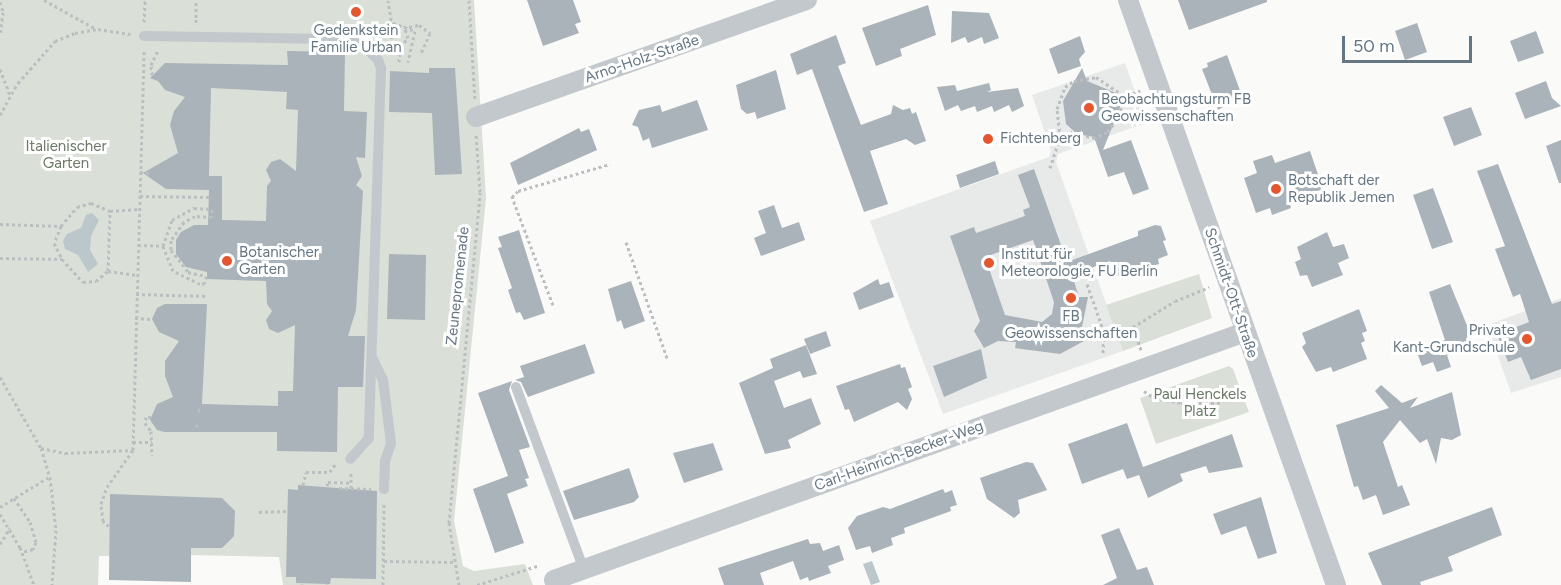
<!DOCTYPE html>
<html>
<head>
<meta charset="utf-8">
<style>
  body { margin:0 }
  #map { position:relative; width:1561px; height:585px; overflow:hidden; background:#fafaf8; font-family:Figtree,sans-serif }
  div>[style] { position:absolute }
  .built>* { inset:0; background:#e8e9e9 }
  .green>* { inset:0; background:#dadfd7 }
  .water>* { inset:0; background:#bbc7cb }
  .building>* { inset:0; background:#aab3b9 }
  .path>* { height:3px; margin-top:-1.5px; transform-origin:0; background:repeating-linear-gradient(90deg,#bbbfc2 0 3px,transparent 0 6px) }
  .lane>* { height:10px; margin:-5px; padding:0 5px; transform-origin:5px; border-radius:5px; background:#c3c8cc }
  .street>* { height:20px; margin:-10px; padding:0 10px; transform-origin:10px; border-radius:10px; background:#c3c8cc }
  .dots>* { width:16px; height:16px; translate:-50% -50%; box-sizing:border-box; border:3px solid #fff; border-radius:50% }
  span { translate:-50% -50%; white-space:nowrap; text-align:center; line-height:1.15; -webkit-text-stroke:6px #fff; paint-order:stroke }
  .poi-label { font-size:15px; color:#657683 }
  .left { translate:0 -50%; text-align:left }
  .right { translate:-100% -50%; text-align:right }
  .street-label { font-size:15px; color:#657683 }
  .park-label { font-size:15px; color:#687a64 }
  .scale { position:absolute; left:1342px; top:36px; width:130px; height:27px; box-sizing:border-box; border:3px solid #657683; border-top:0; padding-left:8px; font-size:18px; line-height:21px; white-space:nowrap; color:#657683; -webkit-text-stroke:4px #fff; paint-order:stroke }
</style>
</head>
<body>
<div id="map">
  <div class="built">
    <div style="clip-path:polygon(1125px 63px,1146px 123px,1058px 154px,1056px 162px,1123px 351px,943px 414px,870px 221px,1049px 157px,1051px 151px,1032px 95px)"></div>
    <div style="clip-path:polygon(1561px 298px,1561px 377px,1511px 393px,1487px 325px)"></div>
  </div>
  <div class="green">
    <div style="clip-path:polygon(0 0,474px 0,486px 198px,454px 521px,463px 566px,474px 571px,525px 564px,533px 585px,283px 585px,279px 557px,189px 555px,99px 556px,98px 585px,0 585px)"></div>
    <div style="clip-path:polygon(1199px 274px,1212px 318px,1123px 351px,1106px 305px)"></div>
    <div style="clip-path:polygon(1229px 366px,1233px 369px,1249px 412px,1156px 444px,1140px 398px)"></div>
  </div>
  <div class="water">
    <div style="clip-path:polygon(92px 213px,99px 220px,91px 236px,90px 250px,98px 264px,88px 272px,78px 255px,65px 249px,63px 241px,67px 234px,81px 228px,86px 215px)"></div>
    <div style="clip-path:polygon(872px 561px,880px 582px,871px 585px,863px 564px)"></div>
  </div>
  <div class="building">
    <div style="clip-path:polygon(527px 0,573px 0,581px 22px,575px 24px,579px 33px,543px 46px)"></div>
    <div style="clip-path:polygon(1178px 0,1267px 0,1267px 2px,1189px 30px)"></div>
    <div style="clip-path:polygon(928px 5px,936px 35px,900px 49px,902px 56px,876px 66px,862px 28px)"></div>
    <div style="clip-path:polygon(952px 11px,989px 13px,999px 38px,984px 44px,982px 37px,968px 43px,965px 37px,951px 43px)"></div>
    <div style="clip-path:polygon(1417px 23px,1427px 52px,1405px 60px,1395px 31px)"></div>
    <div style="clip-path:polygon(1536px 31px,1544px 53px,1518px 62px,1510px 41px)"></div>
    <div style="clip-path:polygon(836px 35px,846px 63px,838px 66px,861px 125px,891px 114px,893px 105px,903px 110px,910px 108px,912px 114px,916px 112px,926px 141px,915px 145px,906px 139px,870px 151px,888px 204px,864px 212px,812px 69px,797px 75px,790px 54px)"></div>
    <div style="clip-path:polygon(1080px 36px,1085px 52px,1079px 59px,1081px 66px,1058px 74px,1049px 49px)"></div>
    <div style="clip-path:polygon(evenodd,287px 51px,345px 52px,344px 111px,367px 112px,365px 158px,356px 157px,362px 176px,356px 185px,363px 191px,356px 310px,348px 336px,365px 336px,363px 387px,338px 387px,337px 452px,277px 451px,277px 432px,164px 432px,157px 430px,150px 420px,157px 404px,173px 397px,165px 376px,165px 361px,179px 341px,159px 332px,152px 319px,157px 308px,165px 304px,207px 304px,202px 404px,278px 406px,278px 391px,293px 391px,295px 325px,278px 333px,269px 329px,266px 320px,272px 311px,267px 304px,266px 281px,207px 279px,207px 272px,186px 267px,176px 254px,176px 240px,181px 232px,194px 225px,208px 225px,209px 190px,166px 189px,143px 173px,178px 153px,170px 125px,174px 111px,185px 97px,165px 90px,158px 81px,150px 78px,165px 63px,288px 65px,287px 51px,211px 88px,287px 92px,286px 109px,298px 110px,296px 171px,280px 159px,271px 162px,266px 170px,271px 181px,267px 186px,266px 221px,222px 220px,222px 176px,209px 176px,211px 88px)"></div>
    <div style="clip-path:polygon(1227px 55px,1242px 96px,1218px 110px,1202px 69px,1208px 67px,1207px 63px)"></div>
    <div style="clip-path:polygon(429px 68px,455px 68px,462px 174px,435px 175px,432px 113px,389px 112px,390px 71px,429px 73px)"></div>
    <div style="clip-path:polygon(1082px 68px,1087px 81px,1116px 93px,1121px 105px,1103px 150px,1131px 140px,1149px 189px,1133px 195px,1124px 172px,1108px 177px,1094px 137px,1077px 134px,1066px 124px,1063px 101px)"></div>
    <div style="clip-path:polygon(776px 70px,786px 109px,757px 119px,755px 112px,747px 114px,741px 109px,736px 85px)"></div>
    <div style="clip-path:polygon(1546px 81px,1552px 98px,1561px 106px,1525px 119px,1515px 93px)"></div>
    <div style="clip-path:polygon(989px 83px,991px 90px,987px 92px,1018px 88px,1024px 106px,1012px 112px,1009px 105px,994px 112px,992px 106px,977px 112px,975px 106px,961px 111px,958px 105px,945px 111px,937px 87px,955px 85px,957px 91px)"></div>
    <div style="clip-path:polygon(697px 100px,708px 130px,652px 148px,649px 138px,643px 141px,638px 127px,632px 125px,639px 110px,660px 105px,662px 112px)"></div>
    <div style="clip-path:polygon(1471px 107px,1482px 135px,1454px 146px,1443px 117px)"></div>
    <div style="clip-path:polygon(579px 128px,581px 132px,589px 129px,597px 150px,518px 185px,510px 163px)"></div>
    <div style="clip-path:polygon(1561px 140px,1561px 183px,1559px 183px,1546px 146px)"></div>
    <div style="clip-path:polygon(1310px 151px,1323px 189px,1289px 201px,1291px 208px,1272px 215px,1270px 208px,1256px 213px,1244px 178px,1257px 173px,1253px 161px,1272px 155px,1275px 163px)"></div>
    <div style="clip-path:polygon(995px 161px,999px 174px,960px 188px,956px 175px)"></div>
    <div style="clip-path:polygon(1498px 164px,1552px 304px,1561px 301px,1561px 369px,1531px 380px,1521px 357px,1508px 362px,1497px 334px,1529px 322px,1520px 294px,1513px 297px,1495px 249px,1505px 246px,1477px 171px)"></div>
    <div style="clip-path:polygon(evenodd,1034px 169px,1067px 262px,1138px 236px,1138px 231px,1155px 225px,1161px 226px,1166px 240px,1163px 241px,1168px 255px,1158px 259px,1159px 264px,1152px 266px,1148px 273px,1140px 269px,1117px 276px,1110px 261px,1072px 275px,1079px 297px,1088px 297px,1080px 337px,1084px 341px,1060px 354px,1015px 348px,1016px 342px,998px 341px,984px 348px,974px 331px,980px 321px,950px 236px,974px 227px,976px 233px,1025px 216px,1023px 210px,1030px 207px,1018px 175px,1034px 169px,1033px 240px,1054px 302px,1052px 314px,1042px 322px,1005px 315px,985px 257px,1033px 240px)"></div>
    <div style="clip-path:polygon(1433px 188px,1453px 242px,1432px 249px,1413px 195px)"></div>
    <div style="clip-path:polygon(774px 205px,782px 228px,799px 222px,805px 240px,761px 256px,754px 238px,766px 233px,758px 211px)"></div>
    <div style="clip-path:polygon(519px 230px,545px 313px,524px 320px,520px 312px,516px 313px,508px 290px,512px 288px,498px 248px,502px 247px,498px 237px)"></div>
    <div style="clip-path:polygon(1327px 232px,1333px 247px,1344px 244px,1349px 258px,1338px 263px,1343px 275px,1312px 287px,1307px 275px,1300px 276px,1295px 262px,1301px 259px,1297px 247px)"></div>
    <div style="clip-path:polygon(389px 254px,426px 255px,425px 320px,387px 319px)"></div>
    <div style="clip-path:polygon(878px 279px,880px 285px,889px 282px,894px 297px,859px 310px,853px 293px)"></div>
    <div style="clip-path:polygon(631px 281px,645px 321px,624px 329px,621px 320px,617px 322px,608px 289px)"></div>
    <div style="clip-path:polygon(1450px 284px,1475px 345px,1447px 355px,1451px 367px,1437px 372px,1433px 362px,1422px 366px,1416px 350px,1445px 340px,1429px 292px)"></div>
    <div style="clip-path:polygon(1359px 309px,1367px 331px,1362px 333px,1365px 341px,1361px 343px,1367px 359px,1333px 372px,1331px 367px,1316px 372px,1302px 347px,1306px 343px,1302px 333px)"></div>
    <div style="clip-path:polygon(826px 331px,831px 346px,810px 354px,804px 339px)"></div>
    <div style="clip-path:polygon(585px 344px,595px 373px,528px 397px,521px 382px,515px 380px,524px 377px,520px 366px)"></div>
    <div style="clip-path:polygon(806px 345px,817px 374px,803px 378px,800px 371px,774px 381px,784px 408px,811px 398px,821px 424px,788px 440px,791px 448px,765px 454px,739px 383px,773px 368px,770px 359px)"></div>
    <div style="clip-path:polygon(981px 349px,987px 378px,944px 397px,933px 366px)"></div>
    <div style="clip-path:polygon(900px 364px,901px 368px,905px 367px,912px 387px,908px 389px,912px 399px,907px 410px,898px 402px,854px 422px,849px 409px,845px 410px,836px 386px)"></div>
    <div style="clip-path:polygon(512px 381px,509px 390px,530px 447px,519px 450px,529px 478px,525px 479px,528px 486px,507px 494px,524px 543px,495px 553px,473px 489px,508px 476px,478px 393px)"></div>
    <div style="clip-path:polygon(1381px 385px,1402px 403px,1418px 397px,1410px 408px,1452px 392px,1461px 435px,1452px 440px,1441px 438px,1436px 464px,1427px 439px,1420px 443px,1400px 420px,1383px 442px,1398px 487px,1402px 485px,1410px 505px,1383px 515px,1376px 495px,1363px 500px,1358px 486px,1354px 487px,1336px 425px,1389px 408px,1375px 391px)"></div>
    <div style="clip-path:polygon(1127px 423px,1143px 467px,1232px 434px,1243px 467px,1209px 473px,1206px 466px,1180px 474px,1183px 481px,1148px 498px,1139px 475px,1127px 479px,1123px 469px,1082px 484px,1068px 444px)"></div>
    <div style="clip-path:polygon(713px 443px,723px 470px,684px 483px,673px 453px)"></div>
    <div style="clip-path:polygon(1026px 462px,1033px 463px,1047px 490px,1018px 500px,1020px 513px,1014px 518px,987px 499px,980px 478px)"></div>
    <div style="clip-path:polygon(629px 468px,639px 497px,634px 502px,574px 520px,563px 491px)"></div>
    <div style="clip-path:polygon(298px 485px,377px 491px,376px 579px,331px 578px,330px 584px,296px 583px,296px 577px,286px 577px,288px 489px,298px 490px)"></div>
    <div style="clip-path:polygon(943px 489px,945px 493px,952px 490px,957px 505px,950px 507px,951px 511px,904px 528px,905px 533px,891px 538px,893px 545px,872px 553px,870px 546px,856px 550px,848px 528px,857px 516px,883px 507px,890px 509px)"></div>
    <div style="clip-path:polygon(110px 494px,222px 498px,235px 511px,234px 536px,222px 548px,191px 548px,191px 582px,109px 580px)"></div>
    <div style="clip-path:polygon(1261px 497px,1277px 553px,1258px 559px,1246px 526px,1221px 535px,1213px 514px)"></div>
    <div style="clip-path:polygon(1492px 507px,1502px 535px,1448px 557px,1453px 571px,1420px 582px,1421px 585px,1382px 585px,1368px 553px)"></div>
    <div style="clip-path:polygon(1119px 528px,1137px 570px,1147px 567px,1154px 585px,1103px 585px,1117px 578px,1101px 535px)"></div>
    <div style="clip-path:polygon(808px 539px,810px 544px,820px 543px,823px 551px,839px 545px,844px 560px,828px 566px,831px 573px,809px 581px,808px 577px,800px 580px,793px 561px,760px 573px,764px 585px,724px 585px,718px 568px)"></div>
  </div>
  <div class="path">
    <div style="left:44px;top:0;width:60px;rotate:29.1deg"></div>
    <div style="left:469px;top:0;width:100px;rotate:86.6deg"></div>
    <div style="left:0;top:2px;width:10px;rotate:73deg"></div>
    <div style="left:3px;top:12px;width:23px;rotate:97deg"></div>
    <div style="left:144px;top:22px;width:22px;rotate:-87deg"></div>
    <div style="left:196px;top:23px;width:23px;rotate:-90deg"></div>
    <div style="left:393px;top:23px;width:23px;rotate:20deg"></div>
    <div style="left:415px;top:31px;width:32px;rotate:103deg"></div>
    <div style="left:409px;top:27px;width:10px;rotate:-11deg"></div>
    <div style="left:419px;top:25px;width:14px;rotate:36deg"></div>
    <div style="left:430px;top:33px;width:24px;rotate:114deg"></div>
    <div style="left:388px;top:50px;width:19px;rotate:-74deg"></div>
    <div style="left:393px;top:32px;width:32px;rotate:-99deg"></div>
    <div style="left:399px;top:62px;width:15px;rotate:-86deg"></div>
    <div style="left:400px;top:47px;width:12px;rotate:-48deg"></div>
    <div style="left:408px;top:38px;width:13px;rotate:-108deg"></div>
    <div style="left:0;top:69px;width:28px;rotate:69deg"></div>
    <div style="left:152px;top:75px;width:10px;rotate:-96deg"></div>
    <div style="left:151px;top:65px;width:17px;rotate:-65deg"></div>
    <div style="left:1116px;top:100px;width:26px;rotate:-21deg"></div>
    <div style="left:0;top:115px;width:37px;rotate:-61deg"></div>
    <div style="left:18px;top:83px;width:56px;rotate:-48.6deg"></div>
    <div style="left:55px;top:41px;width:22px;rotate:-22deg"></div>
    <div style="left:75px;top:33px;width:23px;rotate:-10deg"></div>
    <div style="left:98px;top:29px;width:33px;rotate:9deg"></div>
    <div style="left:1050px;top:168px;width:33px;rotate:-72deg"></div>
    <div style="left:1060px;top:137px;width:28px;rotate:-96deg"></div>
    <div style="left:1057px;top:109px;width:23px;rotate:-70deg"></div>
    <div style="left:1065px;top:87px;width:11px;rotate:-34deg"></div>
    <div style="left:1074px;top:81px;width:22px;rotate:-10deg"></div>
    <div style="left:1096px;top:77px;width:29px;rotate:34deg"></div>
    <div style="left:1120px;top:93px;width:9px;rotate:72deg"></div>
    <div style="left:1123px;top:102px;width:19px;rotate:108deg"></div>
    <div style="left:1117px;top:120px;width:16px;rotate:130deg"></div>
    <div style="left:1107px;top:132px;width:13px;rotate:153deg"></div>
    <div style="left:1095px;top:138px;width:25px;rotate:-166deg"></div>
    <div style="left:1071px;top:132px;width:12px;rotate:156deg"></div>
    <div style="left:140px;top:172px;width:10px;rotate:6deg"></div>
    <div style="left:140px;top:196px;width:69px;rotate:0.8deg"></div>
    <div style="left:194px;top:208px;width:18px;rotate:3deg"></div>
    <div style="left:212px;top:209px;width:8px;rotate:90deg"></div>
    <div style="left:212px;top:217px;width:17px;rotate:-177deg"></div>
    <div style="left:195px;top:216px;width:13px;rotate:151deg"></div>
    <div style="left:184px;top:222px;width:22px;rotate:126deg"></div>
    <div style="left:171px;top:240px;width:10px;rotate:90deg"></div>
    <div style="left:171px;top:250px;width:28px;rotate:52deg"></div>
    <div style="left:188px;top:272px;width:18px;rotate:13deg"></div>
    <div style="left:206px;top:276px;width:7px;rotate:98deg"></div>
    <div style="left:205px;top:283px;width:5px;rotate:169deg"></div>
    <div style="left:200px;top:284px;width:30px;rotate:-154deg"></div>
    <div style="left:173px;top:271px;width:27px;rotate:-112deg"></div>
    <div style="left:163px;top:246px;width:28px;rotate:-71deg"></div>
    <div style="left:172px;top:220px;width:25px;rotate:-29deg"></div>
    <div style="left:0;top:224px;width:61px;rotate:1.9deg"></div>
    <div style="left:61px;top:226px;width:25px;rotate:-50deg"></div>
    <div style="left:77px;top:207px;width:15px;rotate:-16deg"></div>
    <div style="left:91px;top:203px;width:21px;rotate:23deg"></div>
    <div style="left:110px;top:211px;width:30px;rotate:-4deg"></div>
    <div style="left:61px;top:226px;width:18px;rotate:112deg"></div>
    <div style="left:54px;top:243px;width:18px;rotate:63deg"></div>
    <div style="left:626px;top:242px;width:123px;rotate:70.5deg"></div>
    <div style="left:138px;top:245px;width:25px;rotate:2deg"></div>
    <div style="left:0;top:258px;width:62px;rotate:0.9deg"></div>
    <div style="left:62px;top:259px;width:31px;rotate:48deg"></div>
    <div style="left:83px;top:282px;width:13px;rotate:-4deg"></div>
    <div style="left:96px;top:281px;width:16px;rotate:-40deg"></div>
    <div style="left:108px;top:271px;width:29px;rotate:8deg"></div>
    <div style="left:108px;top:271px;width:60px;rotate:-88.1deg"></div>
    <div style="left:1087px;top:284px;width:51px;rotate:70.5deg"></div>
    <div style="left:1104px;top:332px;width:21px;rotate:93deg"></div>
    <div style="left:136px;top:294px;width:71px;rotate:1.6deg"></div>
    <div style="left:553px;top:305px;width:116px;rotate:-110.8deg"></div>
    <div style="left:512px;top:197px;width:8px;rotate:-45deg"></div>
    <div style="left:518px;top:191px;width:96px;rotate:-16.4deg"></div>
    <div style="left:135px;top:318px;width:17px;rotate:3deg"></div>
    <div style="left:1141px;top:350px;width:24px;rotate:-109deg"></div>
    <div style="left:1133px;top:327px;width:49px;rotate:-31.8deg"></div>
    <div style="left:1175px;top:301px;width:37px;rotate:-22deg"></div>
    <div style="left:0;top:377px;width:82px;rotate:60deg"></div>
    <div style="left:41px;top:448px;width:30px;rotate:73deg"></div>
    <div style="left:50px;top:477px;width:53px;rotate:83.5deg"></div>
    <div style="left:56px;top:530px;width:55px;rotate:94.2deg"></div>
    <div style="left:1144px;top:391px;width:12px;rotate:35deg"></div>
    <div style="left:1154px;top:398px;width:27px;rotate:10deg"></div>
    <div style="left:1181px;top:403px;width:36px"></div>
    <div style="left:1217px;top:403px;width:32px;rotate:-22deg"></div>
    <div style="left:198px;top:409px;width:4px;rotate:56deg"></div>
    <div style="left:151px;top:417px;width:5px;rotate:180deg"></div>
    <div style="left:146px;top:417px;width:6px;rotate:99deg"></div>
    <div style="left:145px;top:423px;width:10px;rotate:53deg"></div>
    <div style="left:151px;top:431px;width:24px;rotate:88deg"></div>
    <div style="left:196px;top:427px;width:5px;rotate:-53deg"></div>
    <div style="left:133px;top:442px;width:19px"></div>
    <div style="left:41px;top:448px;width:25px;rotate:12deg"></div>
    <div style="left:65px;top:453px;width:68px;rotate:-2.5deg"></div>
    <div style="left:133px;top:450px;width:400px;rotate:-88.4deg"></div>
    <div style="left:303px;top:485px;width:13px;rotate:-77deg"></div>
    <div style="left:306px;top:472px;width:24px"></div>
    <div style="left:330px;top:472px;width:11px;rotate:-56deg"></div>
    <div style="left:327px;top:486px;width:4px;rotate:-76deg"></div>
    <div style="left:328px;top:482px;width:23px;rotate:2deg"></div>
    <div style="left:339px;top:488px;width:32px;rotate:2deg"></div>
    <div style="left:351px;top:488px;width:16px;rotate:-90deg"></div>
    <div style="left:14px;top:498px;width:29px;rotate:56deg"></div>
    <div style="left:30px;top:522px;width:21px;rotate:73deg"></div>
    <div style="left:36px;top:542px;width:8px;rotate:113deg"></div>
    <div style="left:33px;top:549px;width:11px;rotate:165deg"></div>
    <div style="left:0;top:507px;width:57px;rotate:-31.5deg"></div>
    <div style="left:259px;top:512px;width:28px;rotate:-2deg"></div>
    <div style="left:0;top:514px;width:39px;rotate:59deg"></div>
    <div style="left:20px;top:547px;width:40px;rotate:69.8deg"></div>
    <div style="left:109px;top:526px;width:8px;rotate:-140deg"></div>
    <div style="left:103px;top:521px;width:17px;rotate:-97deg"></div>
    <div style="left:101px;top:504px;width:18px;rotate:-71deg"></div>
    <div style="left:107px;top:487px;width:45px;rotate:-54.9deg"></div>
    <div style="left:0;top:544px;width:19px;rotate:-58deg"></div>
    <div style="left:384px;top:561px;width:72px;rotate:0.8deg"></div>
    <div style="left:302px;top:584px;width:1px;rotate:90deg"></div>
    <div style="left:327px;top:584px;width:1px;rotate:90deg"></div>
    <div style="left:383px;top:585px;width:82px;rotate:-89.3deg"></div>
    <div style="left:459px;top:585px;width:63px;rotate:-99.2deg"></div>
    <div style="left:449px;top:523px;width:332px;rotate:-84.6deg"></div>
    <div style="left:480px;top:192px;width:58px;rotate:-93.9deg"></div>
    <div style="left:477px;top:585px;width:63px;rotate:-17.6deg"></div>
  </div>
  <div class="lane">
    <div style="left:144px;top:36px;width:200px;rotate:0.9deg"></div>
    <div style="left:344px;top:39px;width:19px;rotate:16deg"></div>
    <div style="left:362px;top:44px;width:23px;rotate:45deg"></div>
    <div style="left:378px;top:60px;width:9px;rotate:69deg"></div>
    <div style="left:381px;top:68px;width:370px;rotate:91.9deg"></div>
    <div style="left:369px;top:438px;width:28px;rotate:132deg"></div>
    <div style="left:373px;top:359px;width:23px;rotate:65deg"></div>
    <div style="left:383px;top:380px;width:64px;rotate:82.8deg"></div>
    <div style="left:391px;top:443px;width:19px;rotate:108deg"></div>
    <div style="left:385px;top:461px;width:28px;rotate:92deg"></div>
    <div style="left:516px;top:387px;width:195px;rotate:69.6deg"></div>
  </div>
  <div class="street">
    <div style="left:1128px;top:0;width:621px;rotate:70.43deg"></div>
    <div style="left:476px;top:117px;width:351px;rotate:-19.5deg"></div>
    <div style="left:554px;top:580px;width:734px;rotate:-19.74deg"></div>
  </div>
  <div class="dots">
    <div style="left:356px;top:12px;background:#e4572e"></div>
    <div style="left:1089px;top:108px;background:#e4572e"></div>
    <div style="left:988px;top:139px;background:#e4572e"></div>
    <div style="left:1276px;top:189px;background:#e4572e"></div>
    <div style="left:227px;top:261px;background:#e4572e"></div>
    <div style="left:989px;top:263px;background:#e4572e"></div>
    <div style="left:1071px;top:298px;background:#e4572e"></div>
    <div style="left:1527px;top:339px;background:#e4572e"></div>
  </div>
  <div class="poi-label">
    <span style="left:356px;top:39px">Gedenkstein<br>Familie Urban</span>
    <span class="left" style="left:1101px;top:108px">Beobachtungsturm FB<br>Geowissenschaften</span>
    <span class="left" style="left:1000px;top:139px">Fichtenberg</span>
    <span class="left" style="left:1288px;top:189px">Botschaft der<br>Republik Jemen</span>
    <span class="left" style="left:239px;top:261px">Botanischer<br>Garten</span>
    <span class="left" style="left:1001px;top:263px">Institut für<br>Meteorologie, FU Berlin</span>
    <span style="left:1071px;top:325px">FB<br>Geowissenschaften</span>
    <span class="right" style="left:1515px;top:339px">Private<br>Kant-Grundschule</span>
  </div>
  <div class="street-label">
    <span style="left:642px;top:59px;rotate:-19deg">Arno-Holz-Straße</span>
    <span style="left:458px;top:286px;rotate:-84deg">Zeunepromenade</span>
    <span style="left:1231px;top:293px;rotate:71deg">Schmidt-Ott-Straße</span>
    <span style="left:899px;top:456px;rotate:-20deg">Carl-Heinrich-Becker-Weg</span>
  </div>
  <div class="park-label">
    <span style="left:66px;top:155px">Italienischer<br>Garten</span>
    <span style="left:1200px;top:403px">Paul Henckels<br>Platz</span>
  </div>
  <div class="scale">50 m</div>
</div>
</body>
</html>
